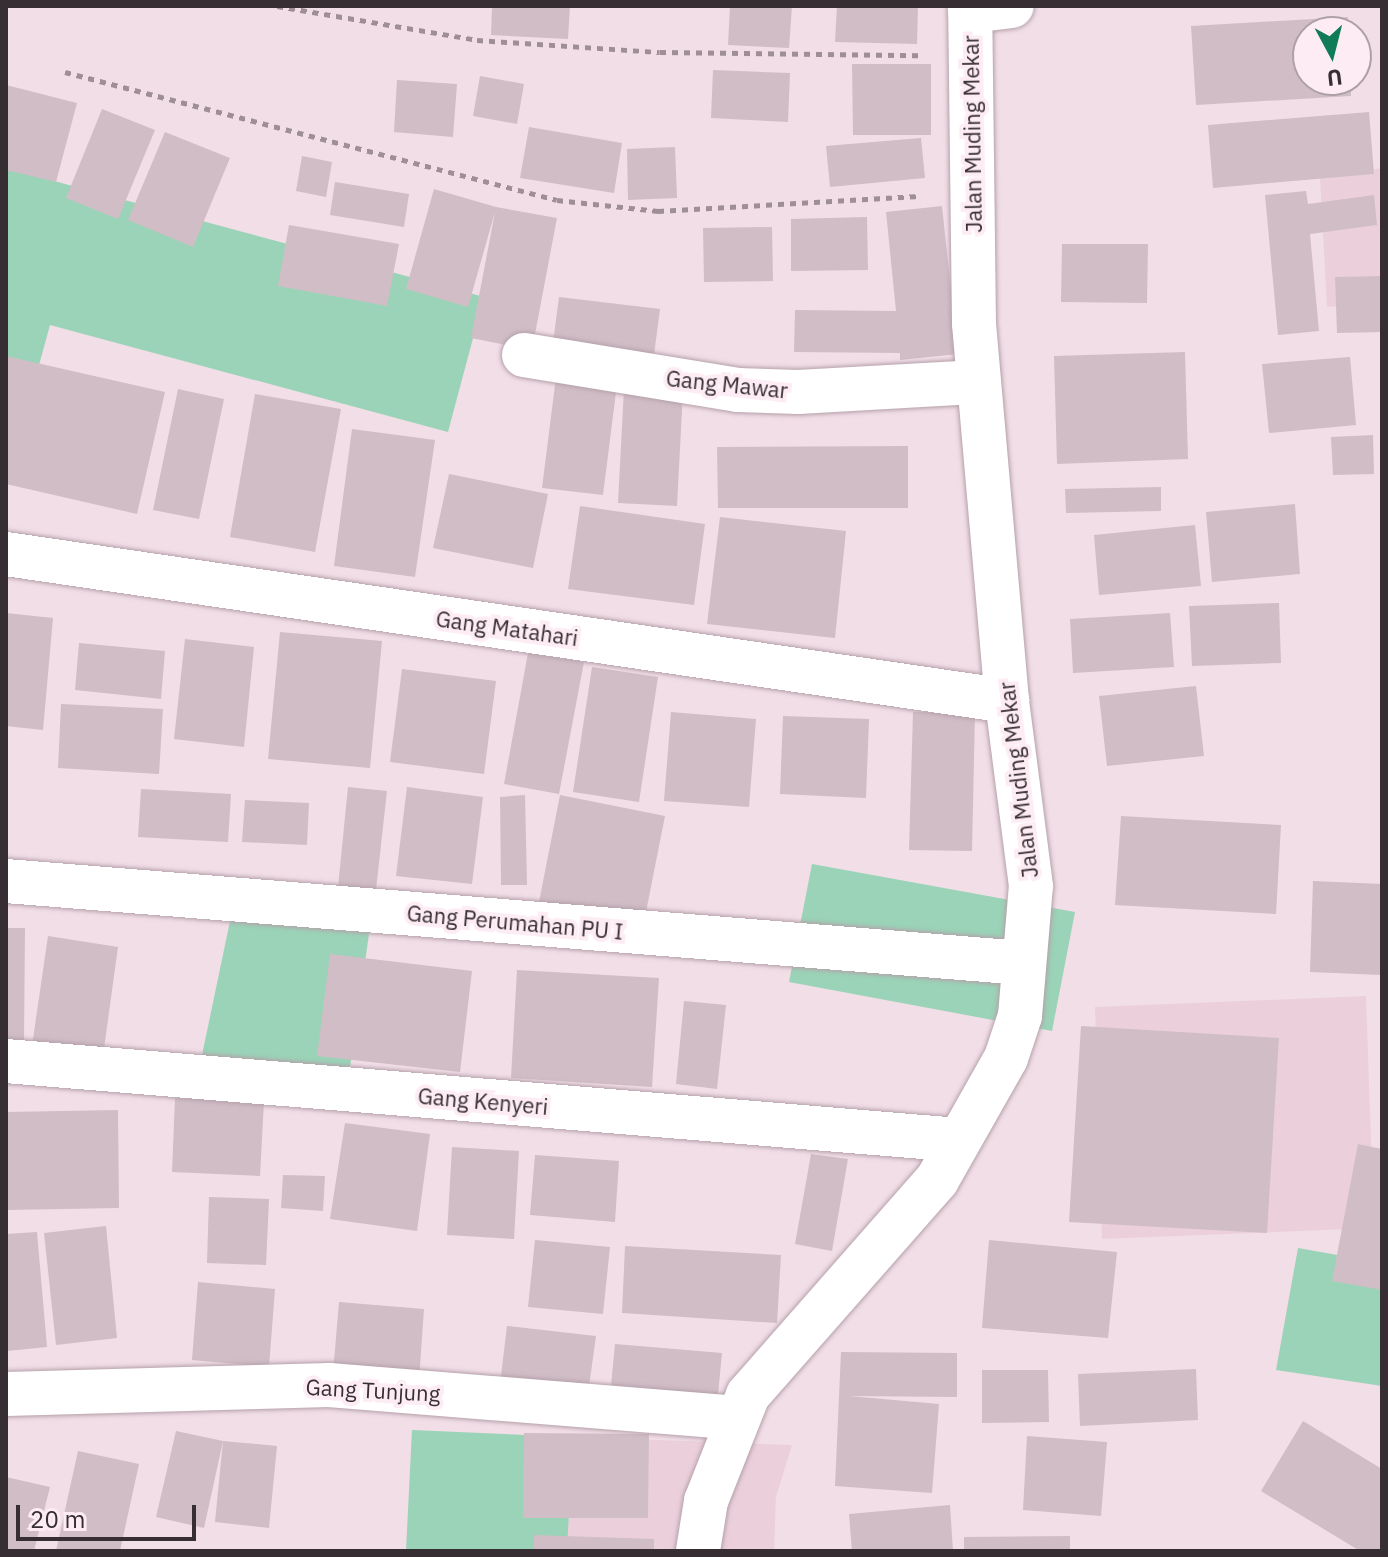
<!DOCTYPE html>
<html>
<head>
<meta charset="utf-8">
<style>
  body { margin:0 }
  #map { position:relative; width:1388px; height:1557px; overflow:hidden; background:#f2dee7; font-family:"IBM Plex Sans",sans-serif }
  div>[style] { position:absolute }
  .built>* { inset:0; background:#ebd0dc }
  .green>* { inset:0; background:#9ad3b7 }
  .building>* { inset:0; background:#d1bdc6 }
  .path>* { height:5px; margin-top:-2.5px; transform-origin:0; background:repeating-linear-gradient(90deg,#9e8f96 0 6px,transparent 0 12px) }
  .roads { filter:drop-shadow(0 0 2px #b5a1aa) drop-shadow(0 0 2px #b5a1aa) }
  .minor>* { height:44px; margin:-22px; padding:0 22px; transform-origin:22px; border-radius:22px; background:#fff }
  span { translate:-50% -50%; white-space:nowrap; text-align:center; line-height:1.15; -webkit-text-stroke:8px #fdecf4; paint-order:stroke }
  .street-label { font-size:22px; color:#362e32 }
  .frame { position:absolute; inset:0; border:8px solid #362e32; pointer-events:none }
  .north { position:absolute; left:1292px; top:16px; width:80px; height:80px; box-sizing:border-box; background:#fdecf4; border:2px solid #ada0a6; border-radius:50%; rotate:173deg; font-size:22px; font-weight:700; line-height:32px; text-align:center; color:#362e32 }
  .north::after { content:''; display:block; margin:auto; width:28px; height:36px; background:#107c57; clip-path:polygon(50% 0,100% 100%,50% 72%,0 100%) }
  .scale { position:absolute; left:16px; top:1505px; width:180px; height:36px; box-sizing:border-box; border:4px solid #362e32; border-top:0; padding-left:10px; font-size:24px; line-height:28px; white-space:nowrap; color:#362e32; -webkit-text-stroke:6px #fdecf4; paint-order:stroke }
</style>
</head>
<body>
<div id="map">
  <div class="built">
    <div style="clip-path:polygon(1382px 168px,1382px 303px,1327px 307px,1320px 178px)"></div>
    <div style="clip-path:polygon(1366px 996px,1374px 1228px,1102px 1239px,1095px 1007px)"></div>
    <div style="clip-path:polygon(573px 1437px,792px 1445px,776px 1497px,774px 1551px,567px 1551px)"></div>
  </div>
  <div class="green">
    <div style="clip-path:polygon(6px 168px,484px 297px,448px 432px,50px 325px,6px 485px)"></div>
    <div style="clip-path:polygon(812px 864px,1075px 912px,1052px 1031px,789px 982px)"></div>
    <div style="clip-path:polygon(238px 883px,371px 920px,349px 1074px,197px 1079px)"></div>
    <div style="clip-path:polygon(1298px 1248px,1382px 1263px,1382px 1386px,1276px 1370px)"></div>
    <div style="clip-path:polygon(412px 1430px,573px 1437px,567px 1551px,406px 1551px)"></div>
  </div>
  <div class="building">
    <div style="clip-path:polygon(492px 6px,570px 6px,568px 39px,491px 35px)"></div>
    <div style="clip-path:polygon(730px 6px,792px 6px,789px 48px,728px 45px)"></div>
    <div style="clip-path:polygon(837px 6px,918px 6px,917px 44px,835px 42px)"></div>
    <div style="clip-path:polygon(1348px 17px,1348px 32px,1308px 32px,1308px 80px,1351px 80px,1351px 96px,1196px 105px,1191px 26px)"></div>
    <div style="clip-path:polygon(852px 64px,931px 64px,931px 135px,853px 135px)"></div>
    <div style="clip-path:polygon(713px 70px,790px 73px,788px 122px,711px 118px)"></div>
    <div style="clip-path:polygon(480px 76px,524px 84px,517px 124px,473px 116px)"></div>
    <div style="clip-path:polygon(397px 80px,457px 84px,453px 137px,394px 132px)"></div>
    <div style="clip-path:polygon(6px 85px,77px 103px,56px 182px,6px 170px)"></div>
    <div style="clip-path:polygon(102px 109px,155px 130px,118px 219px,66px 198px)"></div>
    <div style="clip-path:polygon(1369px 112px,1374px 174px,1213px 188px,1208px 125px)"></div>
    <div style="clip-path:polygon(529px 127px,622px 143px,614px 193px,520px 178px)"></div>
    <div style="clip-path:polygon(165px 132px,230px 158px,193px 247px,128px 220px)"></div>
    <div style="clip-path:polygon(921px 138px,925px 178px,830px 187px,826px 146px)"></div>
    <div style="clip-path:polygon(675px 147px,677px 198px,628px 200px,627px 149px)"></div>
    <div style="clip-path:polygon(302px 156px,332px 162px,326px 197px,296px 191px)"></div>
    <div style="clip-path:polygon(335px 182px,409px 194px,404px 227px,330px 215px)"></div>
    <div style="clip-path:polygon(434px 189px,496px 207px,557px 218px,532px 350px,471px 338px,495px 212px,468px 307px,406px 289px)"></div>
    <div style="clip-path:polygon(1306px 191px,1308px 204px,1374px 195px,1377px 225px,1310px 234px,1319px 331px,1278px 335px,1265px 195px)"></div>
    <div style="clip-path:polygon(942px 206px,958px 354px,900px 360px,900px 353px,794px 352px,795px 310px,896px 311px,886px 212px)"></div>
    <div style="clip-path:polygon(867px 217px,868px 270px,791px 271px,791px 219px)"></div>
    <div style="clip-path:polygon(289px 225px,399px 244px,387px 306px,278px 286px)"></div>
    <div style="clip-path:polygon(772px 227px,773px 281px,704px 282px,703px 228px)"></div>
    <div style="clip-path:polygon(1062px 244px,1148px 244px,1147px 303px,1061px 302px)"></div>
    <div style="clip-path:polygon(1382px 276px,1382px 332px,1337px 333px,1335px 277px)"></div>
    <div style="clip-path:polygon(559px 297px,660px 309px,654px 355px,553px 343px)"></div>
    <div style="clip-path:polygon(1185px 352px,1188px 459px,1057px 464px,1054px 356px)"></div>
    <div style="clip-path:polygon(6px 356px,165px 392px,137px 514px,6px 484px)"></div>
    <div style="clip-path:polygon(1350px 357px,1356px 425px,1269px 433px,1262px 364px)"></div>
    <div style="clip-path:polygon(556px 377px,617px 384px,603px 495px,542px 488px)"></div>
    <div style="clip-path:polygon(624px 388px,683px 391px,677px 506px,618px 503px)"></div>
    <div style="clip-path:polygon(178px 389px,224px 399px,199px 519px,153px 510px)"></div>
    <div style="clip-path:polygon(255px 394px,341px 409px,315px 552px,230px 537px)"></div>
    <div style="clip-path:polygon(352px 429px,435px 440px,415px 577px,334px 566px)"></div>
    <div style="clip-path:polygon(1373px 435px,1374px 474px,1333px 475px,1331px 437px)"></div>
    <div style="clip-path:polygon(908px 446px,908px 508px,718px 508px,717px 447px)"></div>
    <div style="clip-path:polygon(449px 474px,548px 494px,533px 568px,433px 548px)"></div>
    <div style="clip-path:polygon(1161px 487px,1161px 511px,1066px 513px,1065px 489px)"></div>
    <div style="clip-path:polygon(1295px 504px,1300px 574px,1212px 582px,1206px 512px)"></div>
    <div style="clip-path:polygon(580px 506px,705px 524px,694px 605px,568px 589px)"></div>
    <div style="clip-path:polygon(720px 517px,846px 531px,835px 638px,707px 624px)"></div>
    <div style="clip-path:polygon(1195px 525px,1201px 586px,1099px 595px,1094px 535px)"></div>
    <div style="clip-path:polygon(1279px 603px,1281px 663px,1192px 666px,1189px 606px)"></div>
    <div style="clip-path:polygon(6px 613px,53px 618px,43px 730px,6px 726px)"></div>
    <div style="clip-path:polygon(1170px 613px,1174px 667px,1073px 673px,1070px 619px)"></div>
    <div style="clip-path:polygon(280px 632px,382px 641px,370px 768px,268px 759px)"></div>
    <div style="clip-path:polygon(185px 639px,254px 647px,244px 747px,174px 739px)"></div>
    <div style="clip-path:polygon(79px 643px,165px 651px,161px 699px,75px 690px)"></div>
    <div style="clip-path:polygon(528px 653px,584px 662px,559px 794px,504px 784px)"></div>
    <div style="clip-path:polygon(592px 667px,658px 677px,639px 802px,573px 792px)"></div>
    <div style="clip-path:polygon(402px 669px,496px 681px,484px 774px,390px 762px)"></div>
    <div style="clip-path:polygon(1196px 686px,1204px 756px,1107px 766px,1099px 696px)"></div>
    <div style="clip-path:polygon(61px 704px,163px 709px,159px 774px,58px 768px)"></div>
    <div style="clip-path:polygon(671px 712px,756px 719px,749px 807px,664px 801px)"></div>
    <div style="clip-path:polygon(913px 712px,975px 713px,972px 851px,909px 850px)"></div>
    <div style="clip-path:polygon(783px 716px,869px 719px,866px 798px,780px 794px)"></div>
    <div style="clip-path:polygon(348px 787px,387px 791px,376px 890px,338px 887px)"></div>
    <div style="clip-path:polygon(407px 787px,483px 797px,472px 884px,396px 876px)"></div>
    <div style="clip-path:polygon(141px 789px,231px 794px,228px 842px,138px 837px)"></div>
    <div style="clip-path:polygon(525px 795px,527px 885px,501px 885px,500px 797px)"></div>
    <div style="clip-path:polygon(560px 795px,665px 816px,644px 922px,539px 902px)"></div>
    <div style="clip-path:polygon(245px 800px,309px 803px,307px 845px,242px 842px)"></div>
    <div style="clip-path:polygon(1121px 816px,1281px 825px,1276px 914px,1115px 905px)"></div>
    <div style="clip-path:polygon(1313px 881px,1382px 884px,1382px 975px,1310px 972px)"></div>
    <div style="clip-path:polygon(6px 928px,25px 928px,24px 1040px,6px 1040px)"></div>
    <div style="clip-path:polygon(48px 936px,118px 947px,103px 1056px,32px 1046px)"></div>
    <div style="clip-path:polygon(330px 954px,472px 971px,460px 1072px,317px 1056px)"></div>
    <div style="clip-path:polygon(517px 970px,659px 978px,652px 1087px,511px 1078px)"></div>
    <div style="clip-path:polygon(684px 1001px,726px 1005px,717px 1089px,676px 1084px)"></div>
    <div style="clip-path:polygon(1081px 1026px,1279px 1038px,1267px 1233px,1069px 1222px)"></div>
    <div style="clip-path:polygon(175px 1098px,264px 1101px,260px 1176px,172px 1172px)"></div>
    <div style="clip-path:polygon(118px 1110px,119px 1208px,6px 1210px,6px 1112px)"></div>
    <div style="clip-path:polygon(345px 1123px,430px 1134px,417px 1231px,330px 1219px)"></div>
    <div style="clip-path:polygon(1358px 1144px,1382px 1149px,1382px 1290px,1332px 1281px)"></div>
    <div style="clip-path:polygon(452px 1147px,519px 1151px,514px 1239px,447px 1235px)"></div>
    <div style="clip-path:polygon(811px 1154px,848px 1159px,832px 1251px,795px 1244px)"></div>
    <div style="clip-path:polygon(535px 1155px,619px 1161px,615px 1222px,530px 1215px)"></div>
    <div style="clip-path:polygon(283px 1175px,325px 1176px,323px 1211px,281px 1208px)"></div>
    <div style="clip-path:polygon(209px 1197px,269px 1199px,266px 1265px,207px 1263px)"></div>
    <div style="clip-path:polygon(106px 1226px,117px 1338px,56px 1345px,44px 1233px)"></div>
    <div style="clip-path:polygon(37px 1232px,47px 1347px,7px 1351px,6px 1234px)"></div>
    <div style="clip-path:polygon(535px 1240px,610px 1247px,603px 1314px,528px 1307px)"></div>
    <div style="clip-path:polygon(989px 1240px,1117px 1252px,1108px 1338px,982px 1328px)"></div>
    <div style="clip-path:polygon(625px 1246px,781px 1255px,777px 1323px,622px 1313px)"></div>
    <div style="clip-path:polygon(198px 1282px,275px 1289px,269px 1367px,192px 1360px)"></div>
    <div style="clip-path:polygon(339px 1302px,424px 1309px,419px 1380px,333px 1373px)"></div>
    <div style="clip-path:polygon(507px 1326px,596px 1336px,588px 1394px,500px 1384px)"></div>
    <div style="clip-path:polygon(615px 1344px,722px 1353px,717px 1405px,610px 1396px)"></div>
    <div style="clip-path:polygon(841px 1352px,957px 1353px,957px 1397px,849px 1396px,939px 1404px,932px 1493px,835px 1486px)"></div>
    <div style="clip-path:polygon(1196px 1369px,1198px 1420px,1080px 1426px,1078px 1374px)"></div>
    <div style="clip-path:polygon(982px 1370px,1048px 1370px,1049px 1422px,982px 1423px)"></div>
    <div style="clip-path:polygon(1303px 1421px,1382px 1469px,1382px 1551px,1360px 1551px,1261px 1491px)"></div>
    <div style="clip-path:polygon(176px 1431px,223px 1441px,204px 1528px,156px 1517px)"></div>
    <div style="clip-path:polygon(524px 1433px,649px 1434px,648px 1518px,523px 1518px)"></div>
    <div style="clip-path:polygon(1027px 1436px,1107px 1442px,1101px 1516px,1023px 1510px)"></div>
    <div style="clip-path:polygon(223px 1441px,277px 1446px,269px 1528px,215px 1522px)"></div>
    <div style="clip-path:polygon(78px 1451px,139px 1464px,120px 1551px,56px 1551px)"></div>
    <div style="clip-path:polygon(6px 1477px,50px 1487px,34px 1551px,6px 1551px)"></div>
    <div style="clip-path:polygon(950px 1505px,953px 1551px,852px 1551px,849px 1514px)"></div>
    <div style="clip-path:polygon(534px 1535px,654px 1539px,654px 1551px,534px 1551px)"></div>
    <div style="clip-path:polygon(1070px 1536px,1070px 1551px,964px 1551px,964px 1537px)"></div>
  </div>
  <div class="path">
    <div style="left:277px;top:6px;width:203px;rotate:9.6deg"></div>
    <div style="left:477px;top:40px;width:183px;rotate:3.8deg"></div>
    <div style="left:660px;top:52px;width:258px;rotate:0.7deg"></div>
    <div style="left:65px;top:72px;width:508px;rotate:14.58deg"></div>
    <div style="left:557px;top:200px;width:102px;rotate:6.2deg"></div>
    <div style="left:658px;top:211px;width:261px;rotate:-3.3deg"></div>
  </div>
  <div class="roads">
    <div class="minor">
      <div style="left:970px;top:11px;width:42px;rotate:-6.8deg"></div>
      <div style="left:524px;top:355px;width:217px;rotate:9.3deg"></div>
      <div style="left:738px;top:390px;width:60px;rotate:1.9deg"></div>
      <div style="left:798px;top:392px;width:181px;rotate:-3.2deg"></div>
      <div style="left:6px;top:554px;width:1012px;rotate:8.35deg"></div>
      <div style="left:6px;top:881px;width:1021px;rotate:4.61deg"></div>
      <div style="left:6px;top:1061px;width:956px;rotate:4.74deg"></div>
      <div style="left:6px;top:1394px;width:323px;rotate:-1.6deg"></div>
      <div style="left:329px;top:1385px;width:410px;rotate:4.6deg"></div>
      <div style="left:698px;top:1551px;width:51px;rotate:-80.9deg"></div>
      <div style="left:706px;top:1501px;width:114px;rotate:-68.4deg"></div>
      <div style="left:748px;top:1395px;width:286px;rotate:-48.7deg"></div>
      <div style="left:937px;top:1180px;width:140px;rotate:-60.5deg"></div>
      <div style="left:1006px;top:1058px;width:44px;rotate:-71.6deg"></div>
      <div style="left:1020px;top:1016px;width:130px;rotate:-85.2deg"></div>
      <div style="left:1031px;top:886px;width:187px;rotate:-97.4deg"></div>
      <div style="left:1007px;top:701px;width:379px;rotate:-95deg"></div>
      <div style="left:974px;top:323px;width:317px;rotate:-90.7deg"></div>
    </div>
  </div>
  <div class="street-label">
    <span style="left:972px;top:134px;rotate:-91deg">Jalan Muding Mekar</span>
    <span style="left:727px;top:384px;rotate:6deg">Gang Mawar</span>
    <span style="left:507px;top:628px;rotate:8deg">Gang Matahari</span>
    <span style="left:1018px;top:780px;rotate:-97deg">Jalan Muding Mekar</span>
    <span style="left:515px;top:922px;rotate:5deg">Gang Perumahan PU I</span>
    <span style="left:483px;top:1101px;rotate:5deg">Gang Kenyeri</span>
    <span style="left:373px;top:1390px;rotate:3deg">Gang Tunjung</span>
  </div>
  <div class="frame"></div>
  <div class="north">U</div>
  <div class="scale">20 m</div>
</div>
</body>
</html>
